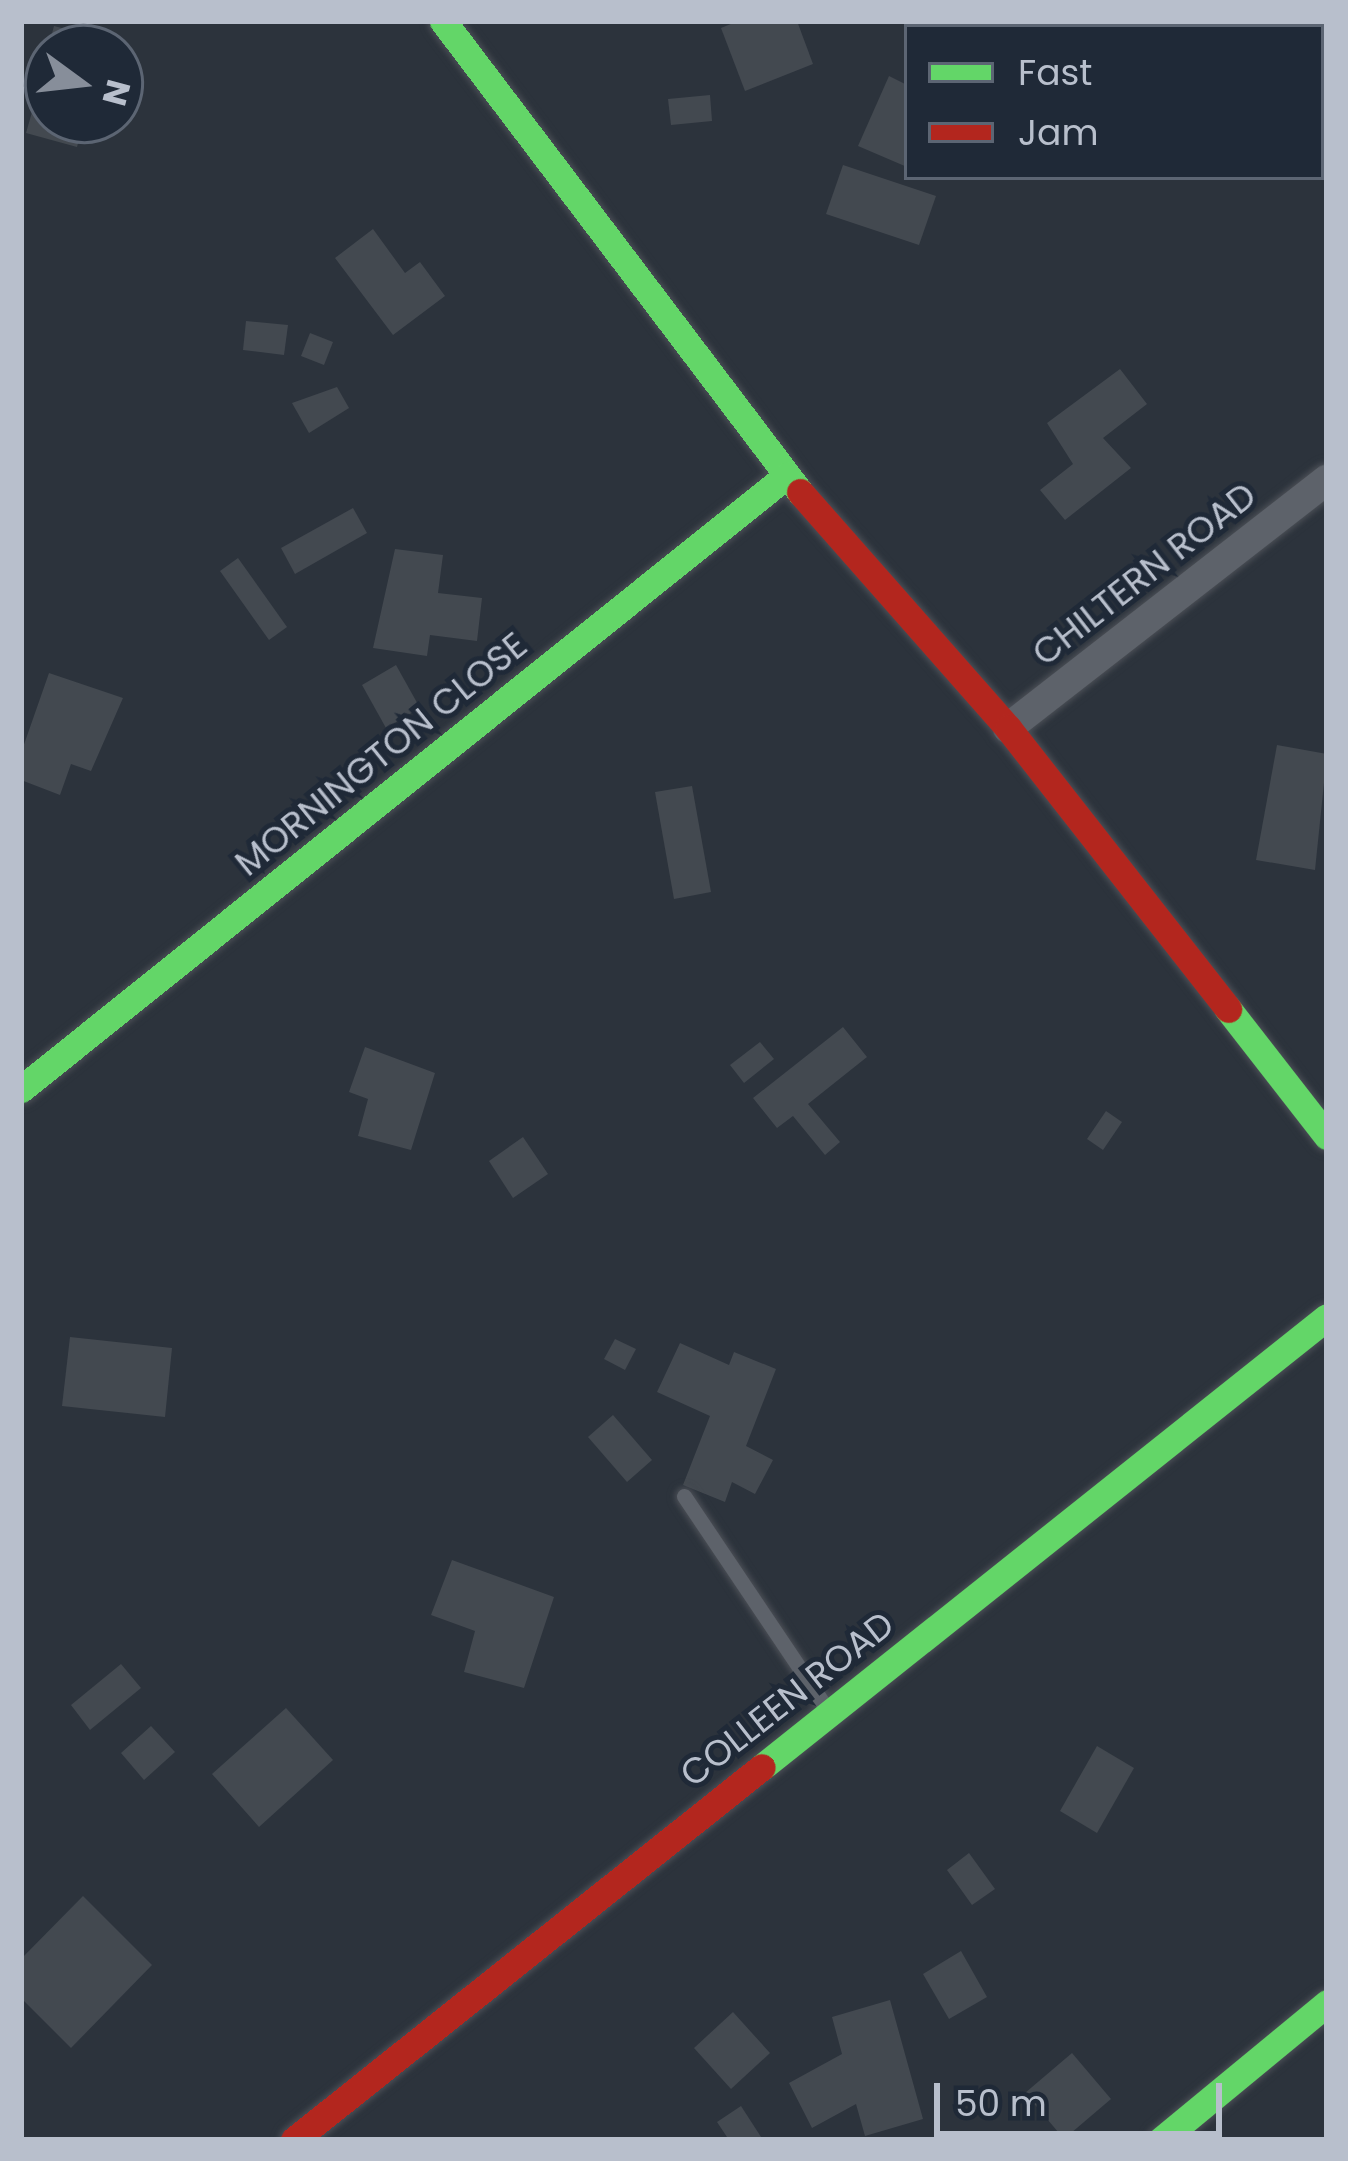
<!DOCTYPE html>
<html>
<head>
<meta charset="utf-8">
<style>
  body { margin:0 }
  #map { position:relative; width:1348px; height:2161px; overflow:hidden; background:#2c333c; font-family:Poppins,sans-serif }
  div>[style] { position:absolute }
  .building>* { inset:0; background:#434950 }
  .roads { filter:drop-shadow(0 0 3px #4b4f56) drop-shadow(0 0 3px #4b4f56) }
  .lane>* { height:15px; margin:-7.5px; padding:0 7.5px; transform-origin:7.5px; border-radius:7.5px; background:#5d626a }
  .street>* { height:30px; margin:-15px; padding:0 15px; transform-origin:15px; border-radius:15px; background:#5d626a }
  .fast>* { height:27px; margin:-13.5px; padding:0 13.5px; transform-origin:13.5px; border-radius:13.5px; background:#63d668 }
  .jam>* { height:27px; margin:-13.5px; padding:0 13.5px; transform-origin:13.5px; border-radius:13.5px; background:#b3261e }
  span { translate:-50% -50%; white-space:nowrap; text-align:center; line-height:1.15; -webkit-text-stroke:10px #1f2937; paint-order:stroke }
  .street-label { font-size:36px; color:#b8bfcc }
  .frame { position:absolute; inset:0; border:24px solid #b8bfcc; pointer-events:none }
  .legend { position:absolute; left:904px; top:24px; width:420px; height:156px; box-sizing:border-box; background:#1f2937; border:3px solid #5c6573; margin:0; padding:15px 21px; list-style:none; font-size:36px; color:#b8bfcc }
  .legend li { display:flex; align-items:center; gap:24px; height:60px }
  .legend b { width:60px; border:3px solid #5c6573 }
  .north { position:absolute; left:24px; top:24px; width:120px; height:120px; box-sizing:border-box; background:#1f2937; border:3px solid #5c6573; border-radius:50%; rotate:105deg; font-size:33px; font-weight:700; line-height:48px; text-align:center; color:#b8bfcc }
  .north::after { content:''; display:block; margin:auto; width:42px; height:54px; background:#878e9a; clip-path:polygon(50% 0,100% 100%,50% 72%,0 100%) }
  .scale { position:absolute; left:934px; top:2083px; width:288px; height:54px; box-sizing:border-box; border:6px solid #b8bfcc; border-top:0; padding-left:15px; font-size:36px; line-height:42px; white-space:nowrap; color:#b8bfcc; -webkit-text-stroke:9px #1f2937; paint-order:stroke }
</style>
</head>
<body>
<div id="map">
  <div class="building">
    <div style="clip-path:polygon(738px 21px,797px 21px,813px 64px,745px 91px,721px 28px)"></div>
    <div style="clip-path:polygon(54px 26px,124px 44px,123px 48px,48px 48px)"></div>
    <div style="clip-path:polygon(48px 56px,48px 120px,84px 120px,77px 147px,26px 133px)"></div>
    <div style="clip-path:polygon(889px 76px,907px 85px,907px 167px,858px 146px)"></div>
    <div style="clip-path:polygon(710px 95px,712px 121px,671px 125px,668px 99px)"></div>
    <div style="clip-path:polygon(843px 165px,936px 196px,919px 245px,826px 214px)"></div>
    <div style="clip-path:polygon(373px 229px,405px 273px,420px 262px,445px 296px,393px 335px,335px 258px)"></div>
    <div style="clip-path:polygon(246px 321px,288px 325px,284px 355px,243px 350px)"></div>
    <div style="clip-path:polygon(310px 333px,333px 342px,324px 365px,301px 356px)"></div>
    <div style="clip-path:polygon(1120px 369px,1147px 404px,1103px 438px,1131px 468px,1065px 520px,1040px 490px,1073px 464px,1047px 423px)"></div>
    <div style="clip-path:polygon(337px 387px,349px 408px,309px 433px,292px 403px)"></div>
    <div style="clip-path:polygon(353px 508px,367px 533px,295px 574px,281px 548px)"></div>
    <div style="clip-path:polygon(395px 549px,443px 555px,438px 593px,482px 598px,477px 641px,430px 635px,427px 656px,373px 648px)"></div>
    <div style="clip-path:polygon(238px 558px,287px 627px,269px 640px,220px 571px)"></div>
    <div style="clip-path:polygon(396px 665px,420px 708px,386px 728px,362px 685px)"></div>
    <div style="clip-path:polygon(49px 673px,123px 698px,91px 771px,71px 764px,60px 795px,21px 780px,21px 753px)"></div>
    <div style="clip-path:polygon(1277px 745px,1327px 754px,1315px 870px,1256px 860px)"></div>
    <div style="clip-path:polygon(692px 786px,711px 892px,674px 899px,655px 792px)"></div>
    <div style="clip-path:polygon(843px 1027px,867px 1057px,808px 1104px,840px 1142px,825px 1155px,793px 1116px,777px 1128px,753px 1098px)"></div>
    <div style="clip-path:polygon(760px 1042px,774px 1059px,744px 1083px,730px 1065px)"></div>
    <div style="clip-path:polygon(365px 1047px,435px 1073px,411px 1150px,358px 1136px,368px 1099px,349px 1092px)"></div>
    <div style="clip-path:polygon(1106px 1111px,1122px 1122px,1103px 1150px,1087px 1139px)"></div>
    <div style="clip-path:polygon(523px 1137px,548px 1174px,513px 1198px,489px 1161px)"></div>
    <div style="clip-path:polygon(70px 1337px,172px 1348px,165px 1417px,62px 1406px)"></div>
    <div style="clip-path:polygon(615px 1339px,636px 1349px,625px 1370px,604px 1359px)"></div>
    <div style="clip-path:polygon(680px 1343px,729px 1365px,734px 1352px,776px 1369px,746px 1446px,773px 1460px,755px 1494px,732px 1482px,725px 1502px,683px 1485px,710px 1416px,657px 1392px)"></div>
    <div style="clip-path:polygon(613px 1415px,652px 1460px,627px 1482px,588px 1437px)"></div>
    <div style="clip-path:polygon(452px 1560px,554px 1597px,524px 1688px,464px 1672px,475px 1631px,431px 1615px)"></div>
    <div style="clip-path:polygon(121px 1664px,141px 1688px,90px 1730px,71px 1705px)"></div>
    <div style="clip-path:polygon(286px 1708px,333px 1760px,259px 1827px,212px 1774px)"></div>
    <div style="clip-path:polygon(151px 1726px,175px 1752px,144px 1780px,121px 1753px)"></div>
    <div style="clip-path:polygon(1097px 1746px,1134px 1768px,1097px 1833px,1060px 1811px)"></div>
    <div style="clip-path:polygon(969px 1853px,995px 1889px,972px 1905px,947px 1870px)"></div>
    <div style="clip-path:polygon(83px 1896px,152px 1965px,71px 2048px,21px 1998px,21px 1959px)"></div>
    <div style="clip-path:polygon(961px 1951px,987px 1997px,949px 2019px,923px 1974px)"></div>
    <div style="clip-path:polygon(890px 2000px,923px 2119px,865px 2136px,856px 2104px,812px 2128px,789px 2083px,842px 2054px,832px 2017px)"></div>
    <div style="clip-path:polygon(733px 2012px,770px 2053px,731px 2089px,694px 2048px)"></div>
    <div style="clip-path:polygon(1072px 2053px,1111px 2099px,1064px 2139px,1025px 2093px)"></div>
    <div style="clip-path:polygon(741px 2106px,763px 2140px,729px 2140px,717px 2122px)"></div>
  </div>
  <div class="roads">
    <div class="lane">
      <div style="left:684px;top:1496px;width:254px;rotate:56.1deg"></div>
    </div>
    <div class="street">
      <div style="left:1008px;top:728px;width:404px;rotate:-37.9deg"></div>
    </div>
    <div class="fast">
      <div style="left:443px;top:21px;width:591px;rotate:52.84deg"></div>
      <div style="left:1228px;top:1009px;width:161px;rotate:52.1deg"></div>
      <div style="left:21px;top:1089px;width:980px;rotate:-38.71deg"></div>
      <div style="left:762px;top:1767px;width:722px;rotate:-38.54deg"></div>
      <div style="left:1161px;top:2140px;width:215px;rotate:-39.5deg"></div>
    </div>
    <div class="jam">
      <div style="left:800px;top:492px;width:315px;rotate:48.6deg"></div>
      <div style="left:1008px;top:728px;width:357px;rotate:51.9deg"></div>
      <div style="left:294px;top:2140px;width:598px;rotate:-38.56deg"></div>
    </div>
  </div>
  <div class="street-label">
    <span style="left:1144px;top:574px;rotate:-38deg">CHILTERN ROAD</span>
    <span style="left:381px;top:754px;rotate:-39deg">MORNINGTON CLOSE</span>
    <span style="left:787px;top:1699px;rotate:-38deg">COLLEEN ROAD</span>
  </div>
  <div class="frame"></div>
  <ul class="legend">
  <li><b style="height:15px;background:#63d668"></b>Fast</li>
  <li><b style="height:15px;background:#b3261e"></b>Jam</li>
  </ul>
  <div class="north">N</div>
  <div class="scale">50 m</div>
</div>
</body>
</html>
